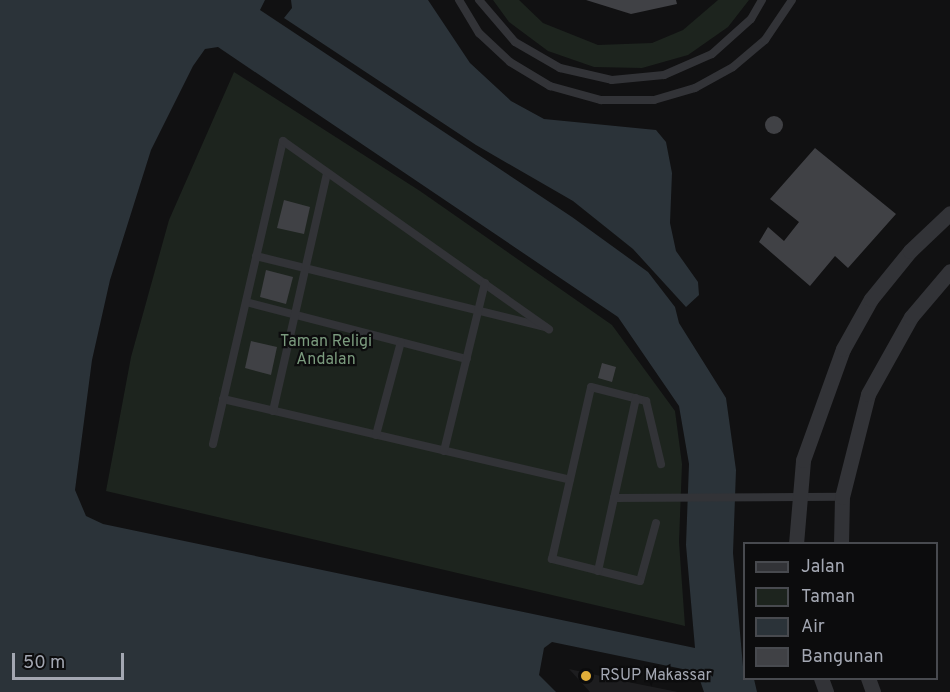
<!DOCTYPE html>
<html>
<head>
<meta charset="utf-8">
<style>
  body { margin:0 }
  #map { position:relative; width:950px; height:692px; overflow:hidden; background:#111112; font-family:Overpass,sans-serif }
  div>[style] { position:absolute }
  .built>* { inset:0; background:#1d1d1f }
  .green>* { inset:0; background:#1d241e }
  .water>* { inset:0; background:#2b3339 }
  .building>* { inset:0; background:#404145 }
  .round { border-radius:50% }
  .service>* { height:8px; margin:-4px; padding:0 4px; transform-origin:4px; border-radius:4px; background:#323337 }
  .minor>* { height:15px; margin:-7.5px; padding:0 7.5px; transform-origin:7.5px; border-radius:7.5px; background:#323337 }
  .dots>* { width:16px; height:16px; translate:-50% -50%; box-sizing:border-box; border:3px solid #0c0c0d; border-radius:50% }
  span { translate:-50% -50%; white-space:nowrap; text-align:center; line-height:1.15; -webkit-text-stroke:4.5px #0c0c0d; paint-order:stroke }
  .park-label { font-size:16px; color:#7b9b7e }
  .poi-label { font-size:16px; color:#a3a7b2 }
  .left { translate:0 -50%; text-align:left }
  .legend { position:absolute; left:743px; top:542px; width:195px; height:138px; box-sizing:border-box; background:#0c0c0d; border:2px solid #484a4f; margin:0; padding:8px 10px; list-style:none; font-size:18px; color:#a3a7b2 }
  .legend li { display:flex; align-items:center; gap:12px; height:30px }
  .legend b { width:30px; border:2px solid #484a4f }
  .scale { position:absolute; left:12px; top:653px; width:112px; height:27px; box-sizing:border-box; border:3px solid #a3a7b2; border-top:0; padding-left:8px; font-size:18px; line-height:21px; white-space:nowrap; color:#a3a7b2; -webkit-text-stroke:4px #0c0c0d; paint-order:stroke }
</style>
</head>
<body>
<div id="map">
  <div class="built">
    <div style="clip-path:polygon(569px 669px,628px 682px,678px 692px,590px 692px)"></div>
  </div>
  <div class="green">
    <div style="clip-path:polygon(493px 0,519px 0,543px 23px,598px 45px,652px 43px,683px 30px,718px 0,749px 0,728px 27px,688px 55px,642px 68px,594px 67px,548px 51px,509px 22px)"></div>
    <div style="clip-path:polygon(234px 72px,420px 191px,612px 325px,675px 411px,682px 464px,679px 542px,685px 626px,106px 491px,131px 357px,169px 220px)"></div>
  </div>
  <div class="water">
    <div style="clip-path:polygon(evenodd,0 0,265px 0,260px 10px,572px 217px,648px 272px,675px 307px,679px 323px,726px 398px,736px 470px,733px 553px,744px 678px,754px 679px,757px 692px,704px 692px,697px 672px,552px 642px,544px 648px,539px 675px,556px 692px,0 692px,0 0,218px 47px,618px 317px,679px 406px,689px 464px,686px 545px,695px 648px,103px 524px,86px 516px,75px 490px,92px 360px,110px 280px,151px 150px,193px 66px,205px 49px,218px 47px)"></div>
    <div style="clip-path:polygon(291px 0,428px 0,470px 63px,511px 101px,544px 119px,656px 130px,666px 142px,672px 173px,670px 223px,676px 251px,698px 282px,699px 295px,686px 307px,633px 249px,573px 201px,476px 145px,284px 18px,292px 8px)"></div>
  </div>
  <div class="building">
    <div style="clip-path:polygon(586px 0,676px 0,677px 4px,631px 14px)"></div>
    <div class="round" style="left:765px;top:116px;width:18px;height:18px"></div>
    <div style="clip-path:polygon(815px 148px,896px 214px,848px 268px,835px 256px,810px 286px,759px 242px,768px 227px,784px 241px,799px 222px,770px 199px)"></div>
    <div style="clip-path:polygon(284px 200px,310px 207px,304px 234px,277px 228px)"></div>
    <div style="clip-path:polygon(266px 270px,293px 277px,286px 304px,260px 297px)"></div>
    <div style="clip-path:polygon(251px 341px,277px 347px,271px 375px,245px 368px)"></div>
    <div style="clip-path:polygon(602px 363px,616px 367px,612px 382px,598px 378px)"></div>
  </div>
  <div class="service">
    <div style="left:459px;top:0;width:39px;rotate:59deg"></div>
    <div style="left:479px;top:33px;width:42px;rotate:43.1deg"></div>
    <div style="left:510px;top:62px;width:47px;rotate:31deg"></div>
    <div style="left:550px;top:86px;width:53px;rotate:15.4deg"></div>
    <div style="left:601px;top:100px;width:53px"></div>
    <div style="left:654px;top:100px;width:43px;rotate:-16.3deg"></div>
    <div style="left:695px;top:88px;width:43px;rotate:-28.9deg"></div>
    <div style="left:733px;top:67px;width:42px;rotate:-40.2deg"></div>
    <div style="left:765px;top:40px;width:48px;rotate:-56deg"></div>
    <div style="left:479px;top:0;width:55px;rotate:49.4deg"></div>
    <div style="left:515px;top:42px;width:52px;rotate:30deg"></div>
    <div style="left:560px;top:68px;width:53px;rotate:13deg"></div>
    <div style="left:612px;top:80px;width:52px;rotate:-5.5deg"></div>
    <div style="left:664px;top:75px;width:52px;rotate:-23.6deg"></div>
    <div style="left:712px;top:54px;width:52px;rotate:-41.9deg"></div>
    <div style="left:751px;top:19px;width:22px;rotate:-60deg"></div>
    <div style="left:256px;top:256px;width:298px;rotate:13.8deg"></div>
    <div style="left:246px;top:302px;width:228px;rotate:14.5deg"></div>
    <div style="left:223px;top:399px;width:356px;rotate:13.1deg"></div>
    <div style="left:273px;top:411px;width:244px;rotate:-77.2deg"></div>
    <div style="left:376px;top:435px;width:96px;rotate:-75deg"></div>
    <div style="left:213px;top:444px;width:311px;rotate:-77deg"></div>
    <div style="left:283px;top:141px;width:326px;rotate:35.3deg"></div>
    <div style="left:444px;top:451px;width:173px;rotate:-76.3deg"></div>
    <div style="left:614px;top:498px;width:228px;rotate:-0.3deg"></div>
    <div style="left:656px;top:523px;width:60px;rotate:105.4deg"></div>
    <div style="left:640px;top:581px;width:91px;rotate:-166deg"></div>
    <div style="left:552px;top:559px;width:176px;rotate:-77.2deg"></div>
    <div style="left:591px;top:387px;width:57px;rotate:14.3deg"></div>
    <div style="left:646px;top:401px;width:65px;rotate:76.6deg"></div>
    <div style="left:598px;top:571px;width:177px;rotate:-77.6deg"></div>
  </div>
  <div class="minor">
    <div style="left:796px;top:544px;width:84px;rotate:-85.2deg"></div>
    <div style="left:803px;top:460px;width:118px;rotate:-70.2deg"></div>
    <div style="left:843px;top:349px;width:57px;rotate:-60.8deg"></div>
    <div style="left:871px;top:299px;width:62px;rotate:-50.9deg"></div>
    <div style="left:910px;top:251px;width:55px;rotate:-43.5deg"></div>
    <div style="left:841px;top:544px;width:47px;rotate:-88.8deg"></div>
    <div style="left:842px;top:497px;width:106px;rotate:-75.8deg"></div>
    <div style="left:868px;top:394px;width:88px;rotate:-60.8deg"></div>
    <div style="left:911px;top:317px;width:60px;rotate:-49.7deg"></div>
    <div style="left:821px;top:678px;width:15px;rotate:70deg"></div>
    <div style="left:868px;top:678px;width:15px;rotate:70deg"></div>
  </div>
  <div class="dots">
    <div style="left:586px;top:676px;background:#e2ae39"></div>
  </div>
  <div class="park-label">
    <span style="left:326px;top:351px">Taman Religi<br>Andalan</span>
  </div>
  <div class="poi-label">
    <span class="left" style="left:600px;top:676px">RSUP Makassar</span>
  </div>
  <ul class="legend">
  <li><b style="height:8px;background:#323337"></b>Jalan</li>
  <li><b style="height:16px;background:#1d241e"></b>Taman</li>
  <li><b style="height:16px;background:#2b3339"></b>Air</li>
  <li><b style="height:16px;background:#404145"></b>Bangunan</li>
  </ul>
  <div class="scale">50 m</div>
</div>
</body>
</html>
